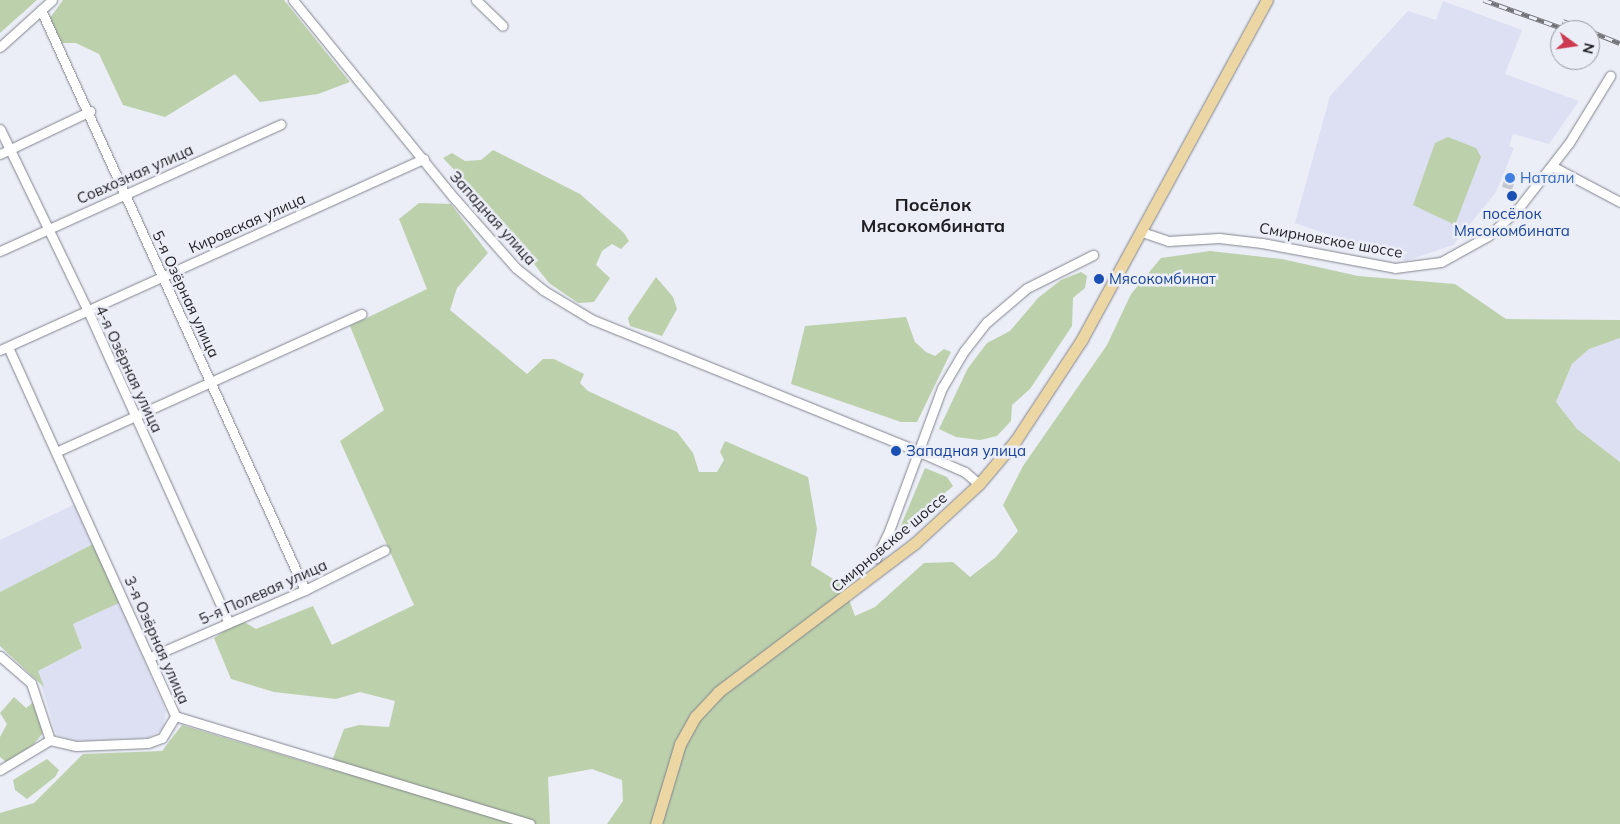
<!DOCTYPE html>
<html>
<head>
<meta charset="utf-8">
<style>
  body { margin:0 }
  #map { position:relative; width:1620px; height:824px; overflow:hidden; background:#ebedf7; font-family:Mulish,sans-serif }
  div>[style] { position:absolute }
  .built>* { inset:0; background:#dde0f2 }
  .green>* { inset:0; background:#bcd1ab }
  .building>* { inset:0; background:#c4c6d0 }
  .roads { filter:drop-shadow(0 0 1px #82848d) drop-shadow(0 0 1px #82848d) }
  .minor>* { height:9px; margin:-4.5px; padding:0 4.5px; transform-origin:4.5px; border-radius:4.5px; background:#fff }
  .major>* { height:11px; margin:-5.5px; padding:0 5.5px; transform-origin:5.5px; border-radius:5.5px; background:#ecd7a4 }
  .rail>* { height:4.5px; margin-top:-2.25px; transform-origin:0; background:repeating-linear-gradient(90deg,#ebedf7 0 8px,#727379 0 16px); box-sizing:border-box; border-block:1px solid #727379 }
  .dots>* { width:14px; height:14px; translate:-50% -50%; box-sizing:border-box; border:2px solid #ebedf7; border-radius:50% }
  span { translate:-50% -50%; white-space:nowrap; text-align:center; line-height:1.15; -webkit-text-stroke:5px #ebedf7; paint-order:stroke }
  .street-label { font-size:15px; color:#1f1f23 }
  .shop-label { font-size:15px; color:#366cbe }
  .left { translate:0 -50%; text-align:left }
  .transit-label { font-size:15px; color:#164399 }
  .quarter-label { font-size:18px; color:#1f1f23; font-weight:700 }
  .north { position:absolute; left:1550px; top:20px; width:50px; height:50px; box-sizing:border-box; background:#ebedf7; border:1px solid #999ba2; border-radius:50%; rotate:104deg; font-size:14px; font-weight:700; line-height:20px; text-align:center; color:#1f1f23 }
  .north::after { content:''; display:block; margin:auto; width:18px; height:22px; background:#cb3a51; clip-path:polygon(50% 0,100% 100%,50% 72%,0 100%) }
</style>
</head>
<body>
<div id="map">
  <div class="built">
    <div style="clip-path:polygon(1443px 1px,1522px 30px,1505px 74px,1579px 101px,1549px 144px,1513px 134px,1509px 146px,1514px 148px,1496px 192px,1453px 245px,1406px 261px,1295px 223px,1330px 96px,1408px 11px,1436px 20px)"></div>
    <div style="clip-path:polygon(1620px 338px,1620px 462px,1577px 429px,1556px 402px,1572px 364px,1589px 349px)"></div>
    <div style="clip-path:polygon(75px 504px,95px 543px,0 592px,0 540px)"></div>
    <div style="clip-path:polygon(119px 603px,166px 711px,163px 729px,148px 738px,76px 741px,56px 735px,37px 671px,82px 648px,73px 624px)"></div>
  </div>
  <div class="green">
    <div style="clip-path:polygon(0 0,37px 0,0 33px)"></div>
    <div style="clip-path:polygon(63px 0,284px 0,350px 82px,318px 94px,260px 102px,235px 74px,165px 117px,123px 105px,99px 54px,76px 43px,62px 43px,50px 18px)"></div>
    <div style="clip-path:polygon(1448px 137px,1476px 148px,1481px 157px,1455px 225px,1413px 205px,1435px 143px)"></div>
    <div style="clip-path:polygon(493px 150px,580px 194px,624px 233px,629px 241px,621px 249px,612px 244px,602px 251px,596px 265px,610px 278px,594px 302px,578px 303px,549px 283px,488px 205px,443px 158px,452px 153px,465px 161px,481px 160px)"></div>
    <div style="clip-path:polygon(419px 203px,451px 204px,488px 253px,457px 288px,450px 310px,527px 374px,543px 359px,554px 359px,584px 374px,580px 383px,588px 391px,677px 432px,693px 453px,699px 472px,717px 472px,724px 460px,720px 452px,725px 441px,808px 477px,817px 529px,811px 565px,844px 586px,855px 616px,875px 607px,924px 563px,953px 562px,970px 577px,996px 557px,1018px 531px,1003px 505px,1023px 466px,1107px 345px,1131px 294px,1161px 258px,1210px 251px,1282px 259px,1358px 276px,1455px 284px,1506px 319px,1620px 320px,1620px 338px,1589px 349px,1572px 364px,1556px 402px,1577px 429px,1620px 462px,1620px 824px,607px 824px,623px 801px,622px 780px,592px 769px,548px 777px,550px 824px,0 824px,0 813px,34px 803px,83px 754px,162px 751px,182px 725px,329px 769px,344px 729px,359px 725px,389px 727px,395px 701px,360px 692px,336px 699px,274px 692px,231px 679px,214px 638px,241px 620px,256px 629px,313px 606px,332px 645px,414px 605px,340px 441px,384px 410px,350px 326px,427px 289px,399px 219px)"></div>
    <div style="clip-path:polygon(1081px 272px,1087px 276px,1085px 288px,1073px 298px,1072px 326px,1030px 389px,1012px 405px,1011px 421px,997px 436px,980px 440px,956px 437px,939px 429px,968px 368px,987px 343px,1010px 331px,1038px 298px,1061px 280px)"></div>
    <div style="clip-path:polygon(656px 277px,673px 297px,677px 309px,662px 336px,630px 326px,628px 318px)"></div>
    <div style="clip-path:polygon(906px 317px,915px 342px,926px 352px,935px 356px,944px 349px,951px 352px,917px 422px,901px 422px,791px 384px,805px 326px)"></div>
    <div style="clip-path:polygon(925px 468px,947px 477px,953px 486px,894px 542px)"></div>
    <div style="clip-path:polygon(95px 543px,119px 603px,73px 624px,82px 648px,38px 671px,44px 687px,0 646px,0 592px)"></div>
    <div style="clip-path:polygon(14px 697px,26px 708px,35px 701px,43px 733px,33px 745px,6px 762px,0 757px,0 737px,7px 724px,0 713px)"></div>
    <div style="clip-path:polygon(47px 759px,59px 770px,55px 777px,27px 799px,15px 790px,13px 780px)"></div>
  </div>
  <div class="building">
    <div style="clip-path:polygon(1507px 171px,1517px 174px,1512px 190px,1502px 187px)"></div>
  </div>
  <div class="roads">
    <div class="minor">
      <div style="left:293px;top:0;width:257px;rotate:50.9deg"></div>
      <div style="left:455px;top:199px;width:92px;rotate:48.5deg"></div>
      <div style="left:516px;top:268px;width:35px;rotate:39deg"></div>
      <div style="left:543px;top:290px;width:56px;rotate:31.1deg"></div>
      <div style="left:591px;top:319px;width:352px;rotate:22deg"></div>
      <div style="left:917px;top:451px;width:52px;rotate:23.6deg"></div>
      <div style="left:965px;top:472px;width:18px;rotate:41deg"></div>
      <div style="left:476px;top:0;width:37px;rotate:44deg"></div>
      <div style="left:41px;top:10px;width:637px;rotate:65.53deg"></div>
      <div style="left:0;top:47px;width:70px;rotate:-42.1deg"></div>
      <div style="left:0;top:129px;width:202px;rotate:64.2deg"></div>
      <div style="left:88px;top:311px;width:342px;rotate:65.7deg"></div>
      <div style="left:0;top:154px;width:100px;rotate:-25.5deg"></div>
      <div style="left:1552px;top:166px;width:77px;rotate:27.9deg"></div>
      <div style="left:1142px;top:232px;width:28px;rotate:19deg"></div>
      <div style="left:1168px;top:241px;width:51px;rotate:-3.4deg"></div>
      <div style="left:1219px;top:238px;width:43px;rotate:6.6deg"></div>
      <div style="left:1262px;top:243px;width:135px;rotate:10.6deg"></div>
      <div style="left:1395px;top:268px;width:46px;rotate:-7.4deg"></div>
      <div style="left:1441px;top:262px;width:54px;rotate:-29deg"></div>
      <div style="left:1488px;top:236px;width:39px;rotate:-42deg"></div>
      <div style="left:1517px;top:210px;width:85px;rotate:-52.2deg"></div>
      <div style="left:1569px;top:143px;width:79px;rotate:-58.5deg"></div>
      <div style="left:0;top:251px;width:308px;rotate:-24.3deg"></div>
      <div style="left:8px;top:347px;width:405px;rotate:65.6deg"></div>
      <div style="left:175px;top:716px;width:371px;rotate:16.9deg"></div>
      <div style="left:0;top:350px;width:465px;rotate:-24.3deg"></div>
      <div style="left:58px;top:451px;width:333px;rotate:-24.3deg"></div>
      <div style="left:876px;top:558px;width:30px;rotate:-64deg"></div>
      <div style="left:889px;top:531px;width:153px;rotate:-69.7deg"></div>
      <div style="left:942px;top:388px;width:43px;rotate:-59.3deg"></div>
      <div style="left:964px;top:351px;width:37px;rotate:-52deg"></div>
      <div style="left:987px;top:322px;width:52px;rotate:-40.4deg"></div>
      <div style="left:1027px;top:288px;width:74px;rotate:-26.6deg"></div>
      <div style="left:0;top:656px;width:41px;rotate:41.1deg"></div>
      <div style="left:31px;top:683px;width:60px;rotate:71.6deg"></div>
      <div style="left:150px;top:657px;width:169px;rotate:-23.4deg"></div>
      <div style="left:305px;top:590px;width:89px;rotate:-26.6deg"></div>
      <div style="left:0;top:770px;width:58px;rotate:-31deg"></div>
      <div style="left:50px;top:740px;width:27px;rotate:13deg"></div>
      <div style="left:76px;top:746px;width:72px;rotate:-2.4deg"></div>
      <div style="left:148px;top:743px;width:15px;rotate:-20deg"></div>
      <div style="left:162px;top:738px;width:26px;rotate:-59deg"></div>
    </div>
    <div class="major">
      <div style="left:656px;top:824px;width:84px;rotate:-73.3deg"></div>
      <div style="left:680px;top:744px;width:31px;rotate:-61deg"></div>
      <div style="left:695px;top:717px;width:34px;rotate:-47deg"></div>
      <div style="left:718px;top:692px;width:246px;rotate:-37.1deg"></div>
      <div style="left:914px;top:544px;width:88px;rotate:-42.7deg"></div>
      <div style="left:979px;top:484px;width:57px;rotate:-49.9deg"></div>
      <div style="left:1016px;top:440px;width:121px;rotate:-56.8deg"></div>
      <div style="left:1082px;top:339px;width:386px;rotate:-61.4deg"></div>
    </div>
  </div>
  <div class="rail">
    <div style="left:1484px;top:0;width:89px;rotate:19.7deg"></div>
    <div style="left:1563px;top:21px;width:25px;rotate:21deg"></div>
    <div style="left:1590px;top:31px;width:32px;rotate:22deg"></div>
  </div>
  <div class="dots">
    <div style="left:1510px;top:178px;background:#3f7fe0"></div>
    <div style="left:1512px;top:196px;background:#1a4fb4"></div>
    <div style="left:1099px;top:279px;background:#1a4fb4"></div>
    <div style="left:896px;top:451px;background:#1a4fb4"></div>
  </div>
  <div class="street-label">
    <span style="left:135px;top:174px;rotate:-24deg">Совхозная улица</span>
    <span style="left:493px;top:218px;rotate:48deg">Западная улица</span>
    <span style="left:247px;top:223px;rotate:-24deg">Кировская улица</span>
    <span style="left:1331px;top:240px;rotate:10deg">Смирновское шоссе</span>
    <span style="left:186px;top:294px;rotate:65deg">5-я Озёрная улица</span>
    <span style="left:129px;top:369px;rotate:65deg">4-я Озёрная улица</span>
    <span style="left:889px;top:542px;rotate:-40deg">Смирновское шоссе</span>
    <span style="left:263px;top:592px;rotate:-24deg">5-я Полевая улица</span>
    <span style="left:157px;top:640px;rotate:66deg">3-я Озёрная улица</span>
  </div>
  <div class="shop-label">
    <span class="left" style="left:1520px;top:178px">Натали</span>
  </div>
  <div class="transit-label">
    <span style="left:1512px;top:222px">посёлок<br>Мясокомбината</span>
    <span class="left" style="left:1109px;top:279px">Мясокомбинат</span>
    <span class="left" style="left:906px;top:451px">Западная улица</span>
  </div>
  <div class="quarter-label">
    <span style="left:933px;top:216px">Посёлок<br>Мясокомбината</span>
  </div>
  <div class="north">N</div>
</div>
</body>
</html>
